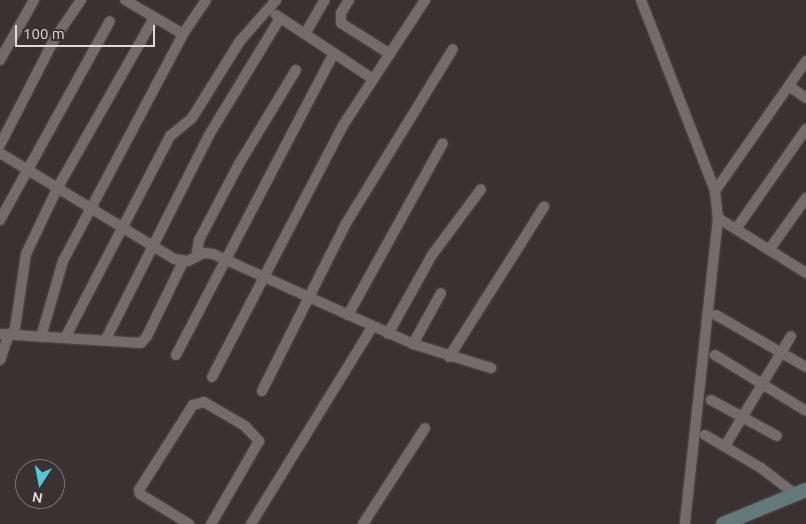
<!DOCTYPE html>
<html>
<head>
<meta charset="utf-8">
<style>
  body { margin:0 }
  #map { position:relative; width:806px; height:524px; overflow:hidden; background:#393132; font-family:Ubuntu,sans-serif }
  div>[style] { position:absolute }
  .roads { filter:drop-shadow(0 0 1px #554e50) drop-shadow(0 0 1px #554e50) }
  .street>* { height:10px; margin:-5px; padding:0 5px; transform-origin:5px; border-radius:5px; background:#746b6c }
  .secondary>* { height:14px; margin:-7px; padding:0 7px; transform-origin:7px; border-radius:7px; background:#64797c }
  span { translate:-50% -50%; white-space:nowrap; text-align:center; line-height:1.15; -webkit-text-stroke:4px #393132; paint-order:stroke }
  .north { position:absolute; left:15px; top:459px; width:50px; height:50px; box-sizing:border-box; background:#393132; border:1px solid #7b7576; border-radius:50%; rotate:191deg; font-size:14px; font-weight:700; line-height:20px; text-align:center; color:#dfdadb }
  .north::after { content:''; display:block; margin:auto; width:18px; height:22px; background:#52cbd7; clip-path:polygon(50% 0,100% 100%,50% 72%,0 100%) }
  .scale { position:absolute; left:15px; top:25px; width:140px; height:22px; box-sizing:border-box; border:2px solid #dfdadb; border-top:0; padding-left:6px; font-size:15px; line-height:18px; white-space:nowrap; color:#dfdadb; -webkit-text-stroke:4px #393132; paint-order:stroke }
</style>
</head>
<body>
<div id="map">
  <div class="roads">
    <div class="street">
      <div style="left:125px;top:0;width:67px;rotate:30.4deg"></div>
      <div style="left:349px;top:0;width:15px;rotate:122deg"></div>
      <div style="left:341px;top:13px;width:10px;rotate:90deg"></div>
      <div style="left:341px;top:23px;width:58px;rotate:32.3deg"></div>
      <div style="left:641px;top:0;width:205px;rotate:68.8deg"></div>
      <div style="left:715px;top:191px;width:27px;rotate:84deg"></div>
      <div style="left:718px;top:218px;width:308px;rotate:96.2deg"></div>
      <div style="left:276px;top:15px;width:116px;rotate:33.4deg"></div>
      <div style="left:305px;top:34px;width:39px;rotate:-60deg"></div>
      <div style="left:0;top:60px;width:69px;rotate:-60.5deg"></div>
      <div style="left:789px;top:86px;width:21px;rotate:35deg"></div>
      <div style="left:0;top:145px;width:120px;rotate:-62.8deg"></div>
      <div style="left:55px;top:38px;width:46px;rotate:-55.6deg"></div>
      <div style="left:0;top:153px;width:204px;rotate:31.3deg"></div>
      <div style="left:174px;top:259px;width:14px;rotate:8deg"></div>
      <div style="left:188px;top:261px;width:18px;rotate:-27deg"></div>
      <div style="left:204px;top:253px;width:9px;rotate:6deg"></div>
      <div style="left:213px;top:254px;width:219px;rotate:24.2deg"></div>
      <div style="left:413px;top:344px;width:82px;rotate:17.1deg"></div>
      <div style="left:715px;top:191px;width:159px;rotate:-55deg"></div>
      <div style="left:718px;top:218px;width:104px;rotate:32deg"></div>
      <div style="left:0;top:220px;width:227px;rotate:-61.1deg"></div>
      <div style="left:736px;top:229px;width:122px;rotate:-55deg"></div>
      <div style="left:769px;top:250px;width:64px;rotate:-54.6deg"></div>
      <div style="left:196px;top:257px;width:17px;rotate:-80deg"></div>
      <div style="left:199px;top:240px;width:86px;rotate:-62.2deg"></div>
      <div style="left:239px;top:164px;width:110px;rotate:-58.8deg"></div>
      <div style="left:348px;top:315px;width:196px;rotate:-61.1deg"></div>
      <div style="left:716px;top:315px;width:104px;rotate:30deg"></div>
      <div style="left:0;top:334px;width:141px;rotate:3.7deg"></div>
      <div style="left:141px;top:343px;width:9px;rotate:-49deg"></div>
      <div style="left:147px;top:336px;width:82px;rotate:-64.1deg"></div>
      <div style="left:388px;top:334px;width:90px;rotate:-60.9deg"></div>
      <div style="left:432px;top:255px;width:82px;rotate:-53.4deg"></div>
      <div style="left:14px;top:335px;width:82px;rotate:-81.6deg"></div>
      <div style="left:26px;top:254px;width:74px;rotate:-64.5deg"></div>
      <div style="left:58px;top:187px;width:194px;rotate:-60.4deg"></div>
      <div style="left:41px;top:337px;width:79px;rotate:-73.9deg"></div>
      <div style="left:63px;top:261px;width:257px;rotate:-62.1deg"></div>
      <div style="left:183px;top:34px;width:41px;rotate:-55.9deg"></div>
      <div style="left:65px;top:338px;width:228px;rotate:-62.5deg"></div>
      <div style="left:170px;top:136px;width:28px;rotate:-39deg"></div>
      <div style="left:192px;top:118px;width:91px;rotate:-58.1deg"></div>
      <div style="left:240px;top:41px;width:55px;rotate:-48.7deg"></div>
      <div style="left:105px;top:341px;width:231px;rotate:-63.2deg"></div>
      <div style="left:209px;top:135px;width:137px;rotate:-58.7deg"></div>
      <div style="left:413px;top:344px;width:58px;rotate:-61.2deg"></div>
      <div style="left:176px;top:355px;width:341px;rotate:-62.4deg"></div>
      <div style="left:715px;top:355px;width:107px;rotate:31.6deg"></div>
      <div style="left:449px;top:357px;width:178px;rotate:-57.7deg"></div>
      <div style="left:0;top:360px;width:28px;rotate:-71deg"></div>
      <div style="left:212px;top:377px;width:282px;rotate:-62.5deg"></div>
      <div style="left:342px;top:127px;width:152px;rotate:-56.8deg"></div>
      <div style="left:262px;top:391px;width:186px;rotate:-63.4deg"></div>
      <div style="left:345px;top:225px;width:206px;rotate:-58.5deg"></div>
      <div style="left:711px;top:400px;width:75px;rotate:28.6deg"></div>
      <div style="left:705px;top:435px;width:65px;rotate:30.5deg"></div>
      <div style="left:761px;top:468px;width:43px;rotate:37.4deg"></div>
      <div style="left:725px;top:446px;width:128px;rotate:-59deg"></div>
      <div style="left:189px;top:524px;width:57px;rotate:-148.5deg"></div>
      <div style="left:140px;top:494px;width:4px;rotate:-104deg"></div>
      <div style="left:139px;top:490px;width:101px;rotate:-57.6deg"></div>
      <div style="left:193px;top:405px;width:11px;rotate:-15deg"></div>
      <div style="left:204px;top:402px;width:48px;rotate:30.3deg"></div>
      <div style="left:245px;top:426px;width:21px;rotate:47deg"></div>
      <div style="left:259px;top:441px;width:96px;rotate:120deg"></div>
      <div style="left:251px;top:524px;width:231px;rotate:-58.4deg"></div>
      <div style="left:363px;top:524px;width:114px;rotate:-57.1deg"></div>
    </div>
    <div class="secondary">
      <div style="left:723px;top:524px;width:90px;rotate:-22.3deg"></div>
    </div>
  </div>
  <div class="north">N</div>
  <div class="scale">100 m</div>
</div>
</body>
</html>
